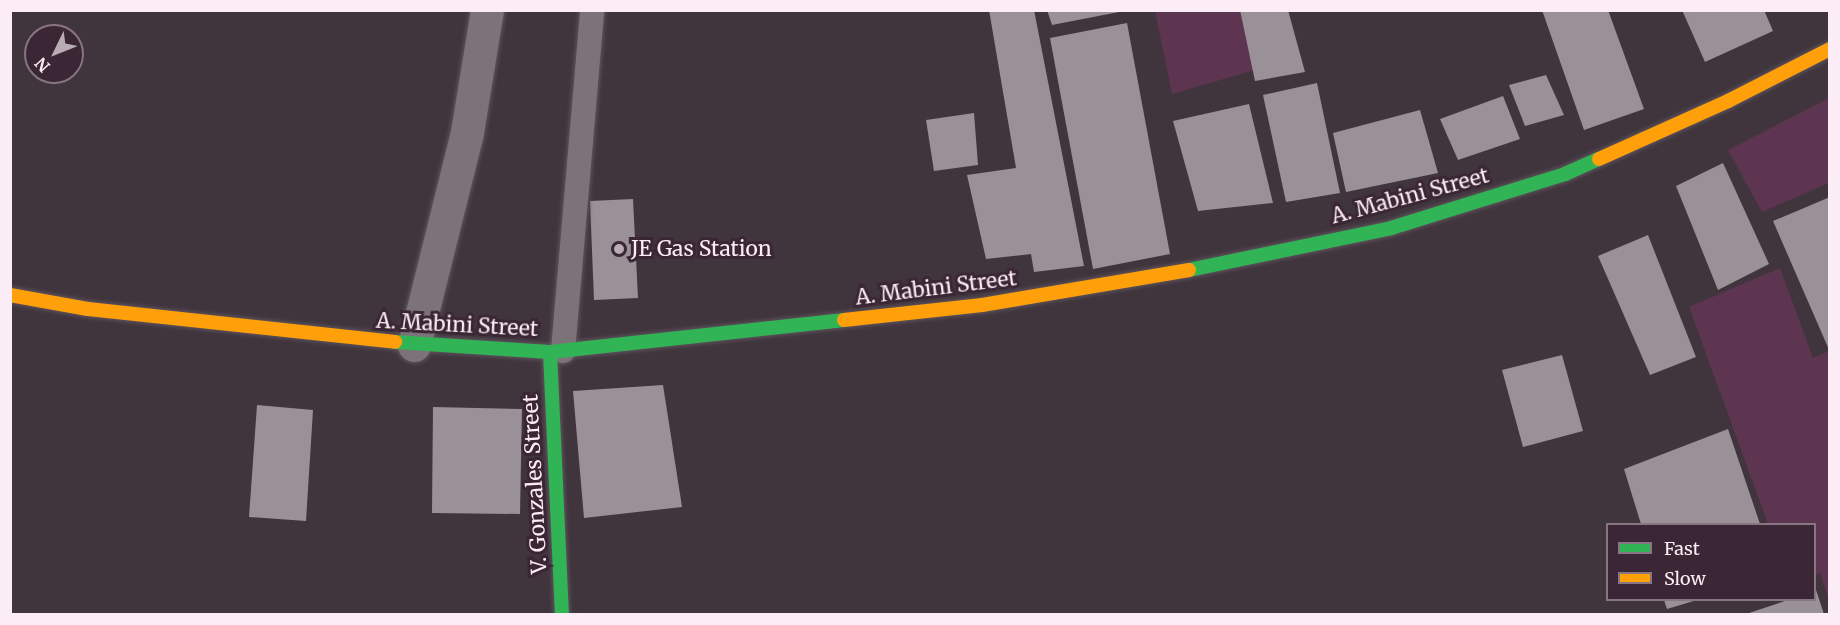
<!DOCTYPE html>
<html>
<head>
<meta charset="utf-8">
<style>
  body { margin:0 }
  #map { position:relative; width:1840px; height:625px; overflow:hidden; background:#40353d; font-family:Merriweather,serif }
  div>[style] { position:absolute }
  .green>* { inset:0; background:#5d3550 }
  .building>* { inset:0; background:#9a9097 }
  .roads { filter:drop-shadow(0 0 2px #5d535b) drop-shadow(0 0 2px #5d535b) }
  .lane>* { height:24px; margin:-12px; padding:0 12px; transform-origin:12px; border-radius:12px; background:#7c7379 }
  .street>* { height:33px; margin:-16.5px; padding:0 16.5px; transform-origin:16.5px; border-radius:16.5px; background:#7c7379 }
  .fast>* { height:14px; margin:-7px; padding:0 7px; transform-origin:7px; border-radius:7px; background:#30b455 }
  .slow>* { height:14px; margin:-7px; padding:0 7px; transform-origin:7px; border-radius:7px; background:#ff9f0a }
  .dots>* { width:16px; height:16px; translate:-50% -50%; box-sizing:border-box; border:3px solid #3a2634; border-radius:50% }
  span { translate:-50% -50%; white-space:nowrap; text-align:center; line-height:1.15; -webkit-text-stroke:6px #3a2634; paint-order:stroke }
  .street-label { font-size:21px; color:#fbecf5 }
  .poi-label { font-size:21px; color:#fbecf5 }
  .left { translate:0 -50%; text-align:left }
  .frame { position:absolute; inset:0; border:12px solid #fbecf5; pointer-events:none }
  .legend { position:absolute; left:1606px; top:523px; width:210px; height:78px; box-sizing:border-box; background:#3a2634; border:2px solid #877581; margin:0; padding:8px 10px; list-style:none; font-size:18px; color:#fbecf5 }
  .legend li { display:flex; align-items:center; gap:12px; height:30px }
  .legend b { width:30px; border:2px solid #877581 }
  .north { position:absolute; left:24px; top:24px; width:60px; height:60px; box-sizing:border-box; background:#3a2634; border:2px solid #877581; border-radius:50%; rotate:227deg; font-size:16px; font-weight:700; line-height:24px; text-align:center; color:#fbecf5 }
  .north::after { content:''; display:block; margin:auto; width:21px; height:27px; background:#baacb5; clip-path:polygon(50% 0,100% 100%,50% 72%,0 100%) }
</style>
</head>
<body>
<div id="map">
  <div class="green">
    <div style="clip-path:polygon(1155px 11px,1269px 11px,1279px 63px,1172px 94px)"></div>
    <div style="clip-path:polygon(1829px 98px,1829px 183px,1762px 212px,1728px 150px)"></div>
    <div style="clip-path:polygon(1780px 268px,1813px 358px,1829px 351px,1829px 601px,1820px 573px,1815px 575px,1814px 524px,1768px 524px,1689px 307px)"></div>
  </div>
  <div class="building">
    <div style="clip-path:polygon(989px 10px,1034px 10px,1084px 266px,1034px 272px,1031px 254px,986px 259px,967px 175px,1016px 168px)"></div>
    <div style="clip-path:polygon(1047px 10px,1118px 10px,1119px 12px,1052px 25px)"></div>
    <div style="clip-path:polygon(1240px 10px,1288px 10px,1305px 72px,1255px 81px)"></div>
    <div style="clip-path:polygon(1542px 10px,1608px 10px,1644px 109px,1584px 130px)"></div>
    <div style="clip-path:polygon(1682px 10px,1764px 10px,1773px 31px,1705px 62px)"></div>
    <div style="clip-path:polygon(1127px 23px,1170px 254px,1093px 269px,1050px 38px)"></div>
    <div style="clip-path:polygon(1546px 75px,1564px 115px,1525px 126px,1509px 85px)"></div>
    <div style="clip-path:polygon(1317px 83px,1340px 193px,1286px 202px,1263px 95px)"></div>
    <div style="clip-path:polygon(1503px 96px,1520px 139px,1458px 160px,1440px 119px)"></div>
    <div style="clip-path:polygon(1249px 104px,1273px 203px,1198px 211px,1173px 121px)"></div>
    <div style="clip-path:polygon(1420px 110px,1438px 173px,1346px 192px,1333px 133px)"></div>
    <div style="clip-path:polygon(974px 113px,978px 165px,934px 171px,926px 120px)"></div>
    <div style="clip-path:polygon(1723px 163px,1769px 264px,1718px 290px,1676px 186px)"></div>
    <div style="clip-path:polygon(1830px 197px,1830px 352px,1773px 221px)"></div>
    <div style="clip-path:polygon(633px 199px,638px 298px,594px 300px,590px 201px)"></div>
    <div style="clip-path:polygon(1648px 235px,1696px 357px,1650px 375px,1598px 256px)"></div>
    <div style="clip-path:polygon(1562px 355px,1583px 431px,1523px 447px,1502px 370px)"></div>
    <div style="clip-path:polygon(663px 385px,682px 507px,584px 518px,573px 391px)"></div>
    <div style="clip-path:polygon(257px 405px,313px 410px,306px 521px,249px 517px)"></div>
    <div style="clip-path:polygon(433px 407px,522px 409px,520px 514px,432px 513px)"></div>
    <div style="clip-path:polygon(1728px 429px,1760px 524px,1641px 524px,1624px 469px)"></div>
    <div style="clip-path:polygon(1815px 587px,1824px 614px,1746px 614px,1788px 600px,1814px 600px)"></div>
    <div style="clip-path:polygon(1664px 600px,1697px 600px,1667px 609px)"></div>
  </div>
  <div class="roads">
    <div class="lane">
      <div style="left:563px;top:351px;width:342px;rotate:-85.1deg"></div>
    </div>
    <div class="street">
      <div style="left:414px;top:345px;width:219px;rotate:-76deg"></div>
      <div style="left:467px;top:132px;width:124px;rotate:-80.7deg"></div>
    </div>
    <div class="fast">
      <div style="left:1189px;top:270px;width:206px;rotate:-11.7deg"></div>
      <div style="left:1391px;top:228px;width:182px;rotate:-17.2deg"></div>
      <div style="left:1565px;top:174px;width:37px;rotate:-24deg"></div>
      <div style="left:395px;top:342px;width:155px;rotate:3.7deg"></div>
      <div style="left:550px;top:352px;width:296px;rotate:-6.2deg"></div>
      <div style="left:550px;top:352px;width:262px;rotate:87.4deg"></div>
    </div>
    <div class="slow">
      <div style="left:1599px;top:159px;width:141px;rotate:-24.2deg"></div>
      <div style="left:1728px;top:101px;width:114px;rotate:-27deg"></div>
      <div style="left:10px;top:295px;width:79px;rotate:10.2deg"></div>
      <div style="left:88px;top:309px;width:309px;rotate:6.1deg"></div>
      <div style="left:844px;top:320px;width:139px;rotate:-6.2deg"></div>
      <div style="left:982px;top:305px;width:210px;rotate:-9.6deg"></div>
    </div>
  </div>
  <div class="dots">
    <div style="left:619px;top:249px;background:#baacb5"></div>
  </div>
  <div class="street-label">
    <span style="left:1410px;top:196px;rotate:-15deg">A. Mabini Street</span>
    <span style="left:936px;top:288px;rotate:-7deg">A. Mabini Street</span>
    <span style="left:457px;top:325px;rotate:3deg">A. Mabini Street</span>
    <span style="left:535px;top:484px;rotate:-93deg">V. Gonzales Street</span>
  </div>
  <div class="poi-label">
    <span class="left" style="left:631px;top:249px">JE Gas Station</span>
  </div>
  <div class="frame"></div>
  <ul class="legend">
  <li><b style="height:8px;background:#30b455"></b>Fast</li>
  <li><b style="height:8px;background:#ff9f0a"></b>Slow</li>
  </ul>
  <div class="north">N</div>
</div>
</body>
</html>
